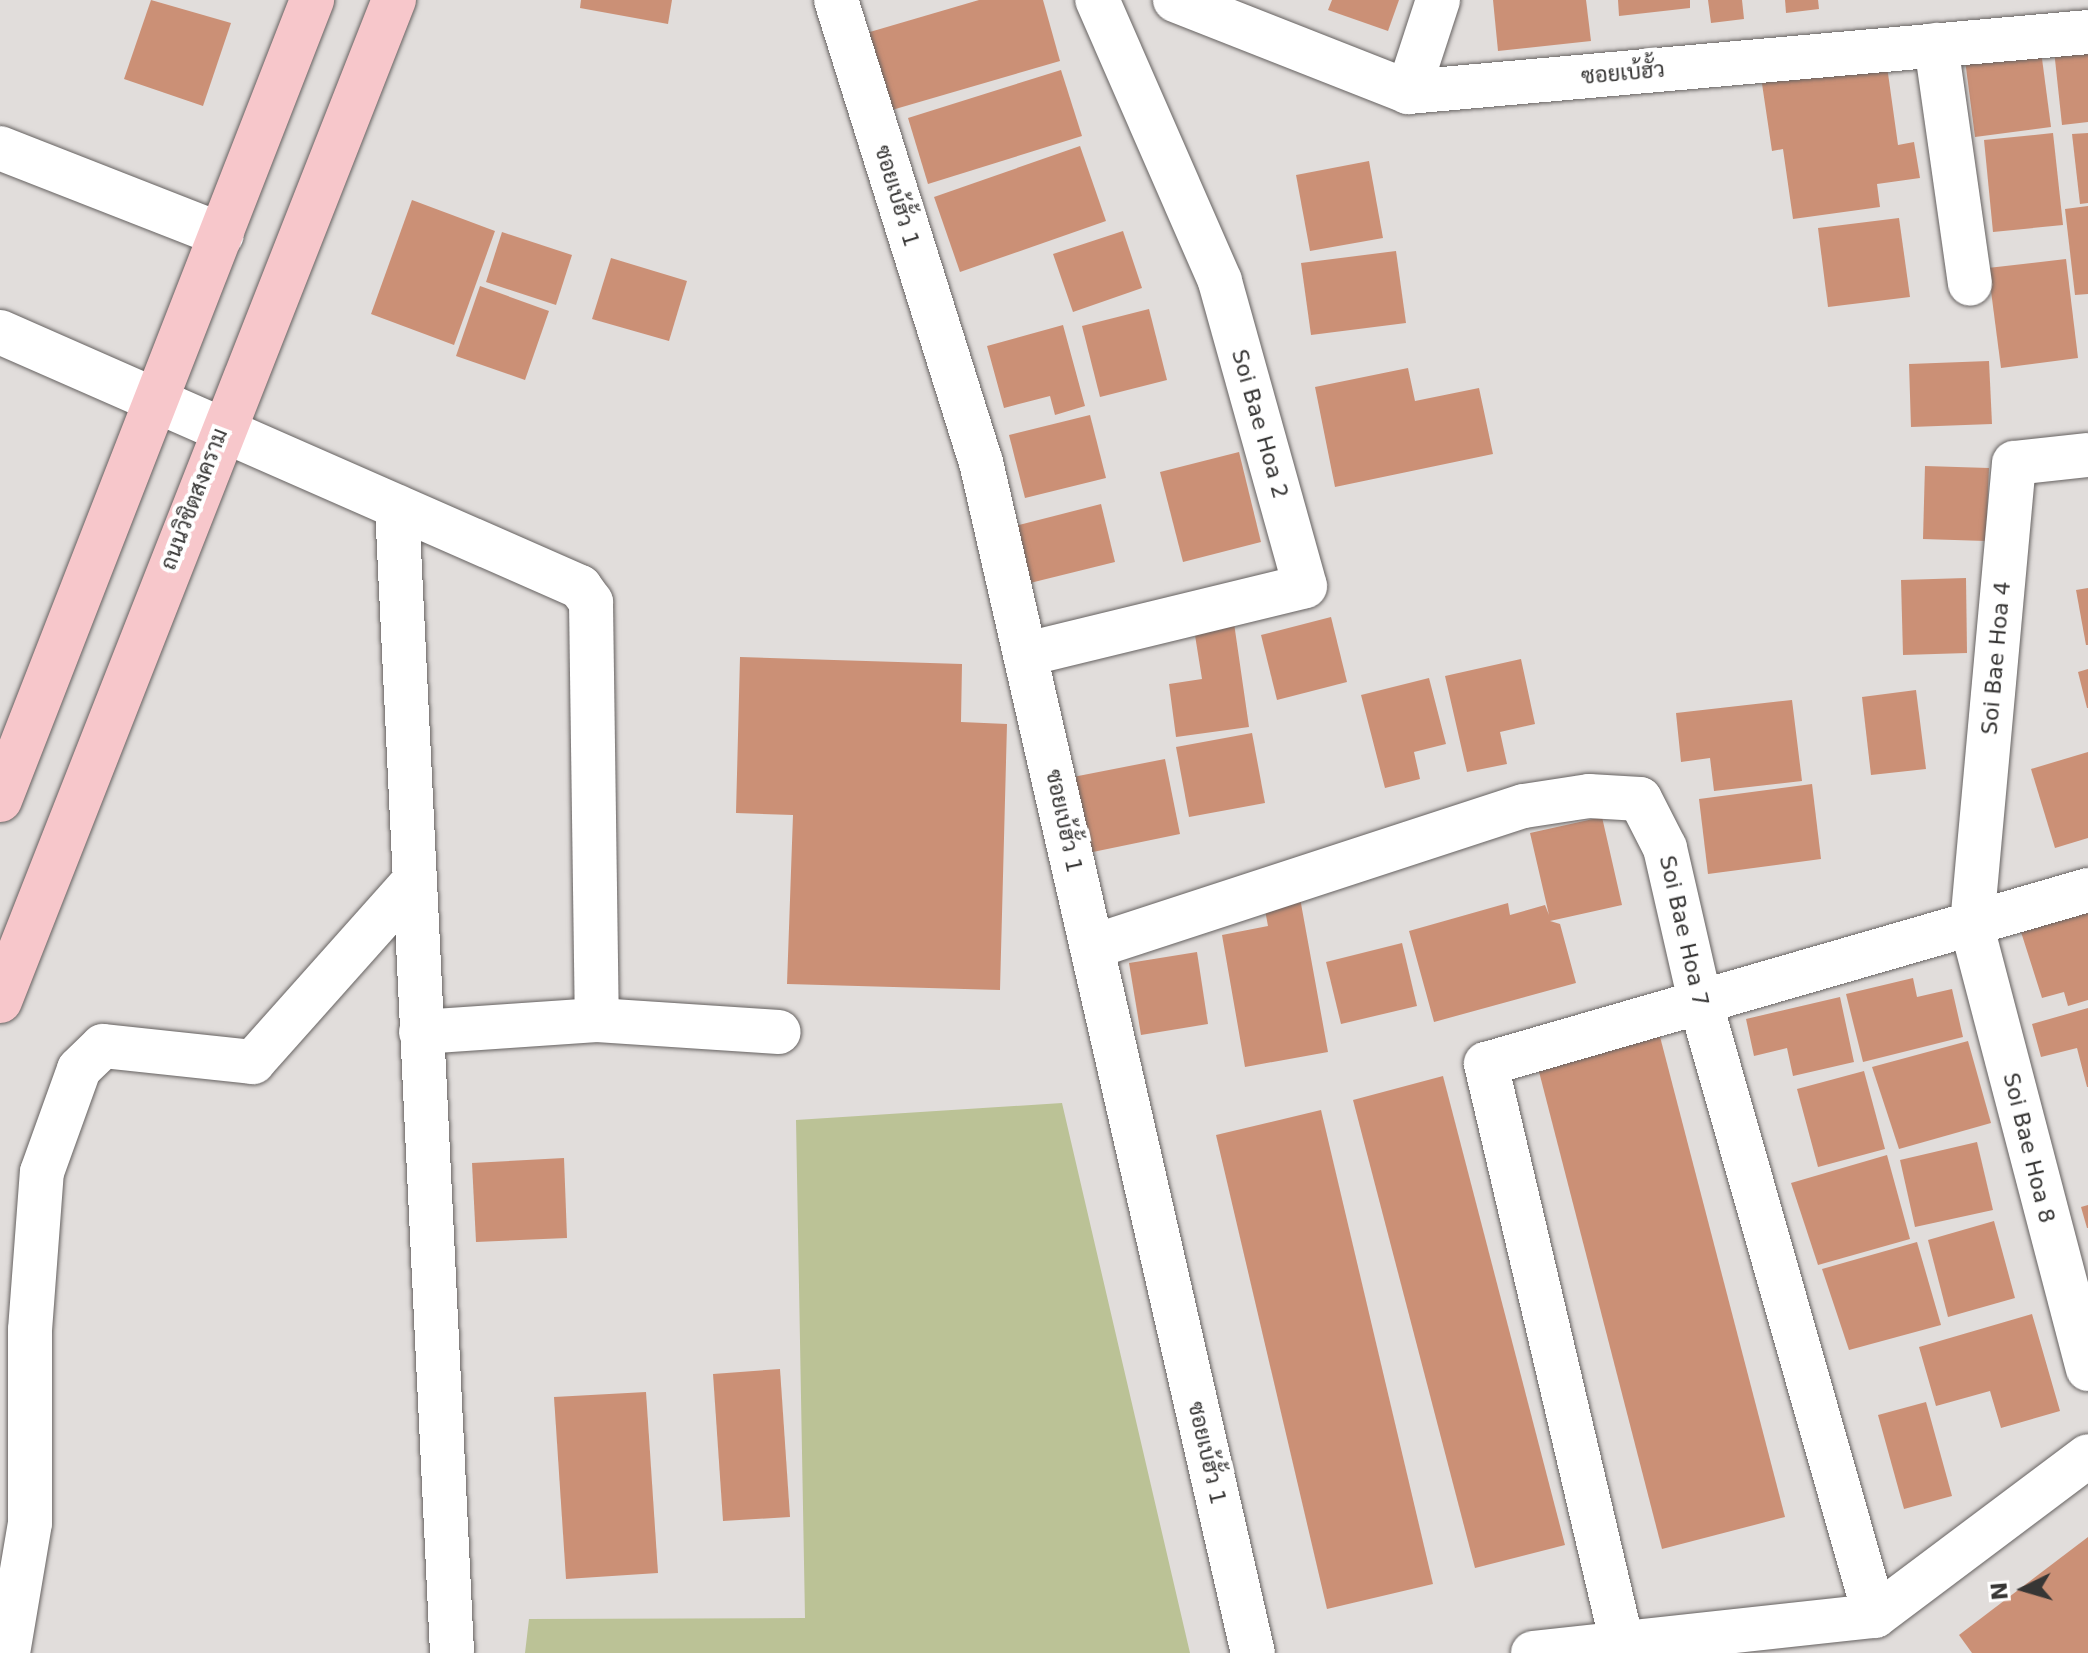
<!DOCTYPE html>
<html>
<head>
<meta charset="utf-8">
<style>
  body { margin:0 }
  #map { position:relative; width:2088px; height:1653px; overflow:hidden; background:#e1dddb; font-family:"DejaVu Sans",Sarabun,sans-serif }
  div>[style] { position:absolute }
  .green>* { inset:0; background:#bbc296 }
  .building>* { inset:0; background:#cb9076 }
  .roads { filter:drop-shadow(0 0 2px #666261) drop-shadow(0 0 2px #666261) }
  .minor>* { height:44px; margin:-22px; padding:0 22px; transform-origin:22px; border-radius:22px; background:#fff }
  .major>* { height:44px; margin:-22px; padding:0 22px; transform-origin:22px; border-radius:22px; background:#f7c7cb }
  span { translate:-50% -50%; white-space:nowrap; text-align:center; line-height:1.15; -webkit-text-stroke:8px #fff; paint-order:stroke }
  .street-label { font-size:22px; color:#373635 }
  .north { position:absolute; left:1984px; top:1549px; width:80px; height:80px; -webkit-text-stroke:6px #fff; paint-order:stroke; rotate:265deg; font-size:22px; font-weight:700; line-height:32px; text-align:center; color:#373635 }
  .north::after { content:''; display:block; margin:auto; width:28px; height:36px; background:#373635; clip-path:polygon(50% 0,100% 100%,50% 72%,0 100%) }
</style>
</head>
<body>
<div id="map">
  <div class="green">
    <div style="clip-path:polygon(1062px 1103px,1190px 1653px,525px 1653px,529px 1619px,805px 1618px,796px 1120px)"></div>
  </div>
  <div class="building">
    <div style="clip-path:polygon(151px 0,231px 23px,203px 106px,124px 79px)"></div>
    <div style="clip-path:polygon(581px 0,672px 0,668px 24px,580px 8px)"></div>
    <div style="clip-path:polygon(979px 0,1043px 0,1060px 61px,885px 112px,863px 34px)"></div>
    <div style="clip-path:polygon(1332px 0,1399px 0,1388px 31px,1328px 10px)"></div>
    <div style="clip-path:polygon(1493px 0,1586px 0,1591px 41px,1498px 51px)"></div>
    <div style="clip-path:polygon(1618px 0,1690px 0,1690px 8px,1619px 16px)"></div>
    <div style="clip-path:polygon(1708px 0,1742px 0,1744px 19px,1711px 23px)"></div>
    <div style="clip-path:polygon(1785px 0,1818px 0,1819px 9px,1786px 13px)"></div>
    <div style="clip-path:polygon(2088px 46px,2088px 122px,2062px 125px,2054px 50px)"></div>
    <div style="clip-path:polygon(2041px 51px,2051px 127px,1975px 137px,1965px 60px)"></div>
    <div style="clip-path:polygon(1886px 59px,1898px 145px,1914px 142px,1920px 178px,1877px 184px,1880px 207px,1793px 219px,1783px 149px,1772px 151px,1761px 77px)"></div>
    <div style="clip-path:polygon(1061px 70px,1082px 136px,928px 184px,908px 118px)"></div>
    <div style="clip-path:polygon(2053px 133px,2063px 225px,1993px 232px,1984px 140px)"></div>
    <div style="clip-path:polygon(2088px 133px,2088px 203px,2080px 204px,2072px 134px)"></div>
    <div style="clip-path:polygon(1080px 146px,1106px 221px,960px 272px,934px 197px)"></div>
    <div style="clip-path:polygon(1369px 161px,1383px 238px,1310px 251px,1296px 175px)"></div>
    <div style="clip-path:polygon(412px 200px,495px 231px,454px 345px,371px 314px)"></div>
    <div style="clip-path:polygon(2088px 206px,2088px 294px,2075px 295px,2065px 209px)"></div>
    <div style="clip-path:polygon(1899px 218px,1910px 297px,1828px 307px,1818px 228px)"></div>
    <div style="clip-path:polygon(1123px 231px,1142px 288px,1073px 312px,1053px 254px)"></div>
    <div style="clip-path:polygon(502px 232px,572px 255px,556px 305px,486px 282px)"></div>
    <div style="clip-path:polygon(1396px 251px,1406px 323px,1311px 335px,1301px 263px)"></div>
    <div style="clip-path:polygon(611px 258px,687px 281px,669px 341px,592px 319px)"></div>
    <div style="clip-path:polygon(2066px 259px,2078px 358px,2001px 368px,1988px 268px)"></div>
    <div style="clip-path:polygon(480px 286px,549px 311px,525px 380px,456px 356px)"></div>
    <div style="clip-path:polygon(1149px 309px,1167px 380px,1100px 397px,1082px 326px)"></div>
    <div style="clip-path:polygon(1063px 325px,1085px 406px,1055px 415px,1050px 396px,1004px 408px,987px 346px)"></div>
    <div style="clip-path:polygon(1989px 361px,1992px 424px,1911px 427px,1909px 364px)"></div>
    <div style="clip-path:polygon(1408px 368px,1415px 401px,1479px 388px,1493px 454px,1335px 487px,1315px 387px)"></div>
    <div style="clip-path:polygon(1090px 415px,1106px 478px,1025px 498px,1009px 435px)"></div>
    <div style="clip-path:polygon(1239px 452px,1261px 542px,1183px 562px,1160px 472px)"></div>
    <div style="clip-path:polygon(1925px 466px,1989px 468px,1986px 541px,1923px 539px)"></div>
    <div style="clip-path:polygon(1101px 504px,1115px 562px,1030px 583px,1015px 526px)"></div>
    <div style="clip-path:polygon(1966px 578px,1967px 653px,1903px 655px,1901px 580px)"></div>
    <div style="clip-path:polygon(2088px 588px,2088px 645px,2086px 645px,2076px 590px)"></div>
    <div style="clip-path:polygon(1331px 617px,1347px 682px,1277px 700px,1261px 635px)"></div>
    <div style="clip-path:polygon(1234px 623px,1249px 727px,1176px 737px,1169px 684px,1202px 679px,1194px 629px)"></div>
    <div style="clip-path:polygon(740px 657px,962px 664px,961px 722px,1007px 724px,1000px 990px,787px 984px,793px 815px,736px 813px)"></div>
    <div style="clip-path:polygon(1521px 659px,1535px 724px,1500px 732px,1507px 764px,1467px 772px,1445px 676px)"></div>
    <div style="clip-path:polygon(2088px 669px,2088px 708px,2087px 708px,2078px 672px)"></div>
    <div style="clip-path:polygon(1429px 678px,1446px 744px,1414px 752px,1420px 779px,1385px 788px,1361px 695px)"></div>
    <div style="clip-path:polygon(1916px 690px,1926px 769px,1871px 775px,1862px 697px)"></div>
    <div style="clip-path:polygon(1792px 700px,1802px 781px,1714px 791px,1710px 758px,1681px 762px,1676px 713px)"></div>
    <div style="clip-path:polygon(1252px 733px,1265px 803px,1189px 817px,1176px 747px)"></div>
    <div style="clip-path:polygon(2088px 752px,2088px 838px,2055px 848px,2031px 769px)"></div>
    <div style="clip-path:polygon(1165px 759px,1180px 834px,1088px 853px,1073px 777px)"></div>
    <div style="clip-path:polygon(1812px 784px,1821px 859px,1708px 874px,1699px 799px)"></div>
    <div style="clip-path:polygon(1602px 817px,1622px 905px,1550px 921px,1560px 924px,1576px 983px,1434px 1022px,1409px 931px,1508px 903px,1510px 915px,1545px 905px,1549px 915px,1530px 833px)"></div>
    <div style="clip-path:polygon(1300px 898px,1328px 1052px,1245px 1067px,1222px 935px,1268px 926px,1264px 905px)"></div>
    <div style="clip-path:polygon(2088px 911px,2088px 1000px,2068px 1006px,2064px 992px,2042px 998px,2021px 932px)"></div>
    <div style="clip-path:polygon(1402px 943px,1417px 1006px,1341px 1024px,1326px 962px)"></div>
    <div style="clip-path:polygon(1197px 952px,1208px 1024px,1141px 1035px,1129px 963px)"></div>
    <div style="clip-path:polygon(1913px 978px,1917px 997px,1952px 989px,1963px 1037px,1863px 1062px,1846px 994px)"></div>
    <div style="clip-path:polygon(1840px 997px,1854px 1062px,1793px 1076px,1787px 1048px,1754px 1056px,1746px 1019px)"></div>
    <div style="clip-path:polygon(2088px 1008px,2088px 1087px,2087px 1087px,2077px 1048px,2041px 1057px,2032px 1024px)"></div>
    <div style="clip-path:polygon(1658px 1029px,1785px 1517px,1662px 1549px,1536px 1060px)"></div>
    <div style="clip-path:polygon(1968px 1041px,1991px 1123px,1899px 1149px,1872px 1067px)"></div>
    <div style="clip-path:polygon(1864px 1071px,1885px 1149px,1818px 1167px,1797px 1089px)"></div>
    <div style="clip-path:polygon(1443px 1076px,1565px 1545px,1475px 1568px,1353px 1100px)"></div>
    <div style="clip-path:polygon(1321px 1110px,1433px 1584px,1327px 1609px,1216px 1135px)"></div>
    <div style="clip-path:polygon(1977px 1142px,1993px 1210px,1915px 1227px,1900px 1160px)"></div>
    <div style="clip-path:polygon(1887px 1155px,1910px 1239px,1818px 1265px,1791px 1183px)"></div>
    <div style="clip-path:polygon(564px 1158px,567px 1238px,476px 1242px,472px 1163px)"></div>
    <div style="clip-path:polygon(2088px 1205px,2088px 1228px,2087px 1228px,2081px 1207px)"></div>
    <div style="clip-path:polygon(1994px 1221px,2015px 1298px,1948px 1317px,1928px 1240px)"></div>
    <div style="clip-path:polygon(1917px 1242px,1941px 1325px,1849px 1350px,1822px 1269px)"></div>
    <div style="clip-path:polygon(2032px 1314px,2060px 1411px,2001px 1428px,1990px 1391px,1936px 1406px,1919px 1347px)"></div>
    <div style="clip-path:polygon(780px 1369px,790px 1517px,723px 1521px,713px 1374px)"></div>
    <div style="clip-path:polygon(646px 1392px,658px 1573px,566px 1579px,554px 1397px)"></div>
    <div style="clip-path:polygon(1926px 1402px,1952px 1496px,1904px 1509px,1878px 1415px)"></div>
    <div style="clip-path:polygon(2088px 1537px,2088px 1653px,1972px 1653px,1959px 1635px)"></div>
  </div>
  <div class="roads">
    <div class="minor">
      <div style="left:836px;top:0;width:484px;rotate:72.6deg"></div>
      <div style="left:981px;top:462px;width:1222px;rotate:77.14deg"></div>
      <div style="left:1175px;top:0;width:251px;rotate:21.5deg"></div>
      <div style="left:1408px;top:92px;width:683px;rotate:-5.04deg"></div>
      <div style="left:1936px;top:45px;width:241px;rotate:81.9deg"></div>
      <div style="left:1408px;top:92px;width:97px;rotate:-71.9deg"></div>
      <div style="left:0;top:148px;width:238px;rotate:21.4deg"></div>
      <div style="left:0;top:332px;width:634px;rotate:23.73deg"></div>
      <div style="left:580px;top:587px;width:19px;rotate:54deg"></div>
      <div style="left:591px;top:602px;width:418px;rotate:89.2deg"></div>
      <div style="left:2088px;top:455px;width:74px;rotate:173.8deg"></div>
      <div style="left:2014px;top:463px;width:466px;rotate:95.2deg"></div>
      <div style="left:1972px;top:927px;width:457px;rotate:75.3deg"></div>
      <div style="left:397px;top:507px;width:1147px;rotate:87.25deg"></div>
      <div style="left:1027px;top:654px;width:286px;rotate:-13.7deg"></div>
      <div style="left:1305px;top:586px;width:317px;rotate:-105.6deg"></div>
      <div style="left:1220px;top:281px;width:307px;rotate:-113.6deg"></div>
      <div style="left:1092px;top:947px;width:454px;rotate:-18.1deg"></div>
      <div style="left:1524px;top:806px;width:66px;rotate:-8.7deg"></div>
      <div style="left:1589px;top:796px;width:51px;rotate:3.4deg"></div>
      <div style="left:1640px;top:799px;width:55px;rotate:63deg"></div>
      <div style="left:1665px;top:848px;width:157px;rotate:77.1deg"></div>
      <div style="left:1700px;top:1001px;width:639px;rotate:74.12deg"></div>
      <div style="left:421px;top:1032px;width:176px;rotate:-3.9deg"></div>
      <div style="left:597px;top:1020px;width:182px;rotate:3.8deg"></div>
      <div style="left:1622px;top:1643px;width:595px;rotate:-103.22deg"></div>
      <div style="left:1486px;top:1064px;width:627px;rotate:-16.12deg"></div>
      <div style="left:8px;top:1653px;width:132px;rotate:-80.4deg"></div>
      <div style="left:30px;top:1523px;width:193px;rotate:-90deg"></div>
      <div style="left:30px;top:1330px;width:158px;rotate:-85.7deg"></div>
      <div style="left:42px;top:1172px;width:109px;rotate:-70.2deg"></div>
      <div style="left:79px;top:1069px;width:33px;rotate:-44deg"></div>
      <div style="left:103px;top:1046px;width:151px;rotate:6.1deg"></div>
      <div style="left:253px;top:1062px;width:242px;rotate:-48.3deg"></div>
      <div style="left:1533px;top:1653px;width:344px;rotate:-6.2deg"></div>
      <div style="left:1875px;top:1616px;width:266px;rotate:-36.9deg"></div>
    </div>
    <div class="major">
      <div style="left:0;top:800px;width:859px;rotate:-68.69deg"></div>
      <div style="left:0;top:1001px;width:1076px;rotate:-68.52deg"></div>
    </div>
  </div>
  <div class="street-label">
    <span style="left:1623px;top:73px;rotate:-5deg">ซอยเบ้ฮั้ว</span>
    <span style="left:897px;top:196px;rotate:73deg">ซอยเบ้ฮั้ว 1</span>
    <span style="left:1260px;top:424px;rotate:74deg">Soi Bae Hoa 2</span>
    <span style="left:194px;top:499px;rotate:-69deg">ถนนวิชิตสงคราม</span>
    <span style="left:1996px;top:658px;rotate:-85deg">Soi Bae Hoa 4</span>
    <span style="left:1064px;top:821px;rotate:78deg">ซอยเบ้ฮั้ว 1</span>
    <span style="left:1684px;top:931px;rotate:77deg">Soi Bae Hoa 7</span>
    <span style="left:2029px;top:1148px;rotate:76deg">Soi Bae Hoa 8</span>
    <span style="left:1207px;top:1453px;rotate:77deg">ซอยเบ้ฮั้ว 1</span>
  </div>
  <div class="north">N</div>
</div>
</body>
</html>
